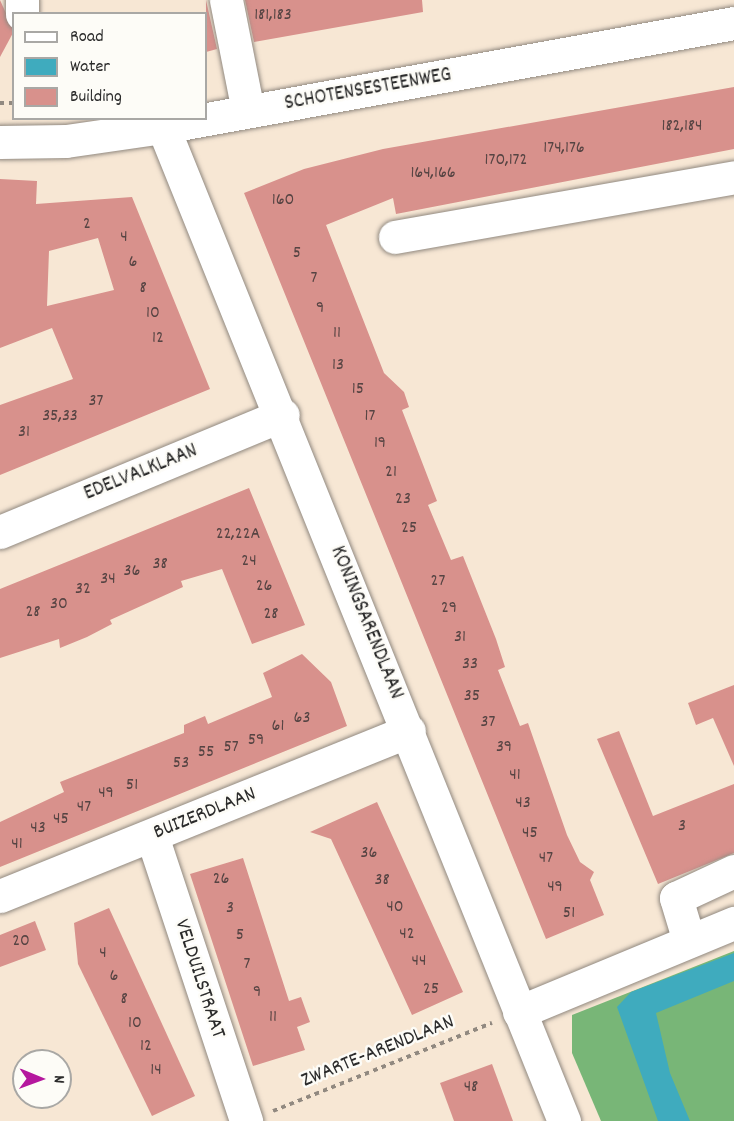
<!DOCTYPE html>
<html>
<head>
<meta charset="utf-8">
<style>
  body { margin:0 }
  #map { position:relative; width:734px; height:1121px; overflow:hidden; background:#f7e7d4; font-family:Dekko,sans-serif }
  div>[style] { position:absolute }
  .forest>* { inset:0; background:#78b677 }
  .water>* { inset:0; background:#3fabbe }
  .building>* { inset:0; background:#d8918c }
  .path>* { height:4px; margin-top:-2px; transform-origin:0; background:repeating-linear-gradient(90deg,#918980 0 4.5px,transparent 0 9px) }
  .roads { filter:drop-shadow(0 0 2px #918980) drop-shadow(0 0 2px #918980) }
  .minor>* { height:33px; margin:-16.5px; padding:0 16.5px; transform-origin:16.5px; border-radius:16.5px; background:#fff }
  span { translate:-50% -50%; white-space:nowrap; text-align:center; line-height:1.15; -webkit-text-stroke:5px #fdfcf7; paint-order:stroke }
  .number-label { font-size:18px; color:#564443 }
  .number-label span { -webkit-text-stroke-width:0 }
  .street-label { font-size:21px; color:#2b2b2b }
  .legend { position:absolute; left:12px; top:12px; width:195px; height:108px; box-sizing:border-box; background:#fdfcf7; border:2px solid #a9a8a5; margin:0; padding:8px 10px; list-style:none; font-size:18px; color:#2b2b2b }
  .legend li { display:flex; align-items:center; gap:12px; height:30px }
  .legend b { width:30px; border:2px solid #a9a8a5 }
  .north { position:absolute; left:12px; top:1049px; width:60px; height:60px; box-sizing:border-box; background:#fdfcf7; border:2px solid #a9a8a5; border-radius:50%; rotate:91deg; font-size:16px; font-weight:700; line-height:24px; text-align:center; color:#2b2b2b }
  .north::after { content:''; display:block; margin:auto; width:21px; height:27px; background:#b5179e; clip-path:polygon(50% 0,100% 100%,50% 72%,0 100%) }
</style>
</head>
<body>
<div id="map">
  <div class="forest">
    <div style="clip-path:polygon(734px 951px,734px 1121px,601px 1121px,572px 1053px,572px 1015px)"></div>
  </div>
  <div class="water">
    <div style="clip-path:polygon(734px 953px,734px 981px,656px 1013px,670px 1073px,690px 1121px,658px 1121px,617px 1007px,631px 992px)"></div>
  </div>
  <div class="building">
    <div style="clip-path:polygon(0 0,14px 31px,0 57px)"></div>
    <div style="clip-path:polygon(206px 0,217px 49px,206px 52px)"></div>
    <div style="clip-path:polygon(245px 0,422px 0,423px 12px,254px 42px)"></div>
    <div style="clip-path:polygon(734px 87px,734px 149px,396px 214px,393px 198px,326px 225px,384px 373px,404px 392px,409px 407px,402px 410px,437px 501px,428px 505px,451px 560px,463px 556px,496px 639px,505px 667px,498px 670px,520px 726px,528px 723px,567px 835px,580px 862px,594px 872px,590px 880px,604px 915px,546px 939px,244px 193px,304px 169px,383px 149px)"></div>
    <div style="clip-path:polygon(evenodd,0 179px,37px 181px,36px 204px,132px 197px,210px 389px,0 475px,0 405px,73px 379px,52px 328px,0 348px,0 179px,98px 238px,114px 290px,47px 306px,49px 251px,98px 238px)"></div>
    <div style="clip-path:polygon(249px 488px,305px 625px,252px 644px,222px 569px,181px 581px,183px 587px,110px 620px,112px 624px,87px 637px,60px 648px,59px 639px,0 658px,0 589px)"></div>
    <div style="clip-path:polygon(302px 654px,331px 682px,347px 726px,0 867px,0 822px,64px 792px,60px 782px,184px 733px,184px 725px,205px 716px,208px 724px,272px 697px,263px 673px)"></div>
    <div style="clip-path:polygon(734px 685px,734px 766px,713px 718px,696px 725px,688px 703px)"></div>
    <div style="clip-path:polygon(619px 731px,653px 816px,734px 784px,734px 853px,658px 884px,597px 739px)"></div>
    <div style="clip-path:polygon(377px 802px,463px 992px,412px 1015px,331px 839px,310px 832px)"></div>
    <div style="clip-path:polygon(243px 858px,289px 1001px,301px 997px,310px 1022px,297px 1027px,305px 1050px,253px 1066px,190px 874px)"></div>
    <div style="clip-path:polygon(109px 908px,195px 1096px,152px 1116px,78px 964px,74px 923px)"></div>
    <div style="clip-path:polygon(35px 921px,46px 950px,0 967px,0 935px)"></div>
    <div style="clip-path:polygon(492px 1064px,513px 1121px,454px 1121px,440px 1083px)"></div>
  </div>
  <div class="path">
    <div style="left:0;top:103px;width:14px"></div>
    <div style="left:273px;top:1111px;width:236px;rotate:-21.9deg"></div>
  </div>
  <div class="roads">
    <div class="minor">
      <div style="left:226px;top:0;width:113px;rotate:78.8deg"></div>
      <div style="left:22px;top:14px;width:14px;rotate:-90deg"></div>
      <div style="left:163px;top:127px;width:1072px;rotate:68.03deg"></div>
      <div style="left:0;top:142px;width:66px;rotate:-0.9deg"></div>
      <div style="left:66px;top:141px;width:98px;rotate:-8.2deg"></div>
      <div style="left:163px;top:127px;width:580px;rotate:-10.32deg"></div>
      <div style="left:395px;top:237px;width:344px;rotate:-10deg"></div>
      <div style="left:0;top:532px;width:306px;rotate:-22.5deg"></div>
      <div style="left:152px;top:836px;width:300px;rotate:71.7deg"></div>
      <div style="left:0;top:896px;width:441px;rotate:-22deg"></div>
      <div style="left:689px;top:941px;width:45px;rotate:-106.8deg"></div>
      <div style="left:676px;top:898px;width:64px;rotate:-25deg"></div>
      <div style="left:519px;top:1012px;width:233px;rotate:-22.5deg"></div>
    </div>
  </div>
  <div class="number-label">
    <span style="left:273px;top:16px">181,183</span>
    <span style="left:682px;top:127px">182,184</span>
    <span style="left:564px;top:149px">174,176</span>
    <span style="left:506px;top:161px">170,172</span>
    <span style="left:433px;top:174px">164,166</span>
    <span style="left:283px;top:201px">160</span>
    <span style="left:87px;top:225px">2</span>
    <span style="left:124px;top:238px">4</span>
    <span style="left:297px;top:254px">5</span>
    <span style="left:133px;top:263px">6</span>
    <span style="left:314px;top:279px">7</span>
    <span style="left:143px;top:289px">8</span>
    <span style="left:320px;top:309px">9</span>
    <span style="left:153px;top:314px">10</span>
    <span style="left:337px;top:334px">11</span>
    <span style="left:158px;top:339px">12</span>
    <span style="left:338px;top:366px">13</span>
    <span style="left:358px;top:390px">15</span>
    <span style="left:96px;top:402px">37</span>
    <span style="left:60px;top:417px">35,33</span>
    <span style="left:370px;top:417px">17</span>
    <span style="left:24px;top:433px">31</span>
    <span style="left:380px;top:444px">19</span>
    <span style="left:391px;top:473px">21</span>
    <span style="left:403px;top:500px">23</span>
    <span style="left:409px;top:529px">25</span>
    <span style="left:238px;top:535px">22,22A</span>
    <span style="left:249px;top:562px">24</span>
    <span style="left:160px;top:565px">38</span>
    <span style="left:132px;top:572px">36</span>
    <span style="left:108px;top:580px">34</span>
    <span style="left:438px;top:582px">27</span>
    <span style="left:264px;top:587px">26</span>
    <span style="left:83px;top:590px">32</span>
    <span style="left:59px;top:605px">30</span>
    <span style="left:449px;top:609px">29</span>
    <span style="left:33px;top:613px">28</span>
    <span style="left:271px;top:615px">28</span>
    <span style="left:460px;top:638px">31</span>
    <span style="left:470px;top:665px">33</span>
    <span style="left:472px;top:697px">35</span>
    <span style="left:302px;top:719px">63</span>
    <span style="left:488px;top:723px">37</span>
    <span style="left:278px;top:727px">61</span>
    <span style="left:256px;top:741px">59</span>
    <span style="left:231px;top:748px">57</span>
    <span style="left:504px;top:748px">39</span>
    <span style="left:206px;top:753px">55</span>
    <span style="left:181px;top:764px">53</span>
    <span style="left:515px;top:776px">41</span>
    <span style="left:132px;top:786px">51</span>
    <span style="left:106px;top:794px">49</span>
    <span style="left:523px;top:804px">43</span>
    <span style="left:84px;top:808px">47</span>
    <span style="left:61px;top:820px">45</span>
    <span style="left:682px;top:827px">3</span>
    <span style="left:38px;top:829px">43</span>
    <span style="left:530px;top:834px">45</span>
    <span style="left:17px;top:845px">41</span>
    <span style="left:369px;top:854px">36</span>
    <span style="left:546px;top:859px">47</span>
    <span style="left:221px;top:880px">26</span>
    <span style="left:382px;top:881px">38</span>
    <span style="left:555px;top:888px">49</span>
    <span style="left:395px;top:908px">40</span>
    <span style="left:230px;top:909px">3</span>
    <span style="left:569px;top:914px">51</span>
    <span style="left:407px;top:935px">42</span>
    <span style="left:240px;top:936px">5</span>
    <span style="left:21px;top:942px">20</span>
    <span style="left:103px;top:954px">4</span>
    <span style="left:419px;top:962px">44</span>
    <span style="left:247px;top:965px">7</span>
    <span style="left:114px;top:977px">6</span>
    <span style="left:431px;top:990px">25</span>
    <span style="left:257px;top:993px">9</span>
    <span style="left:124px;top:1000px">8</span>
    <span style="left:273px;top:1018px">11</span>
    <span style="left:135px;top:1024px">10</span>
    <span style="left:146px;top:1047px">12</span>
    <span style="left:156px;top:1071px">14</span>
    <span style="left:471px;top:1088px">48</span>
  </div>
  <div class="street-label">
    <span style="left:368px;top:90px;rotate:-10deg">SCHOTENSESTEENWEG</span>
    <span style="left:141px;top:473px;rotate:-22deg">EDELVALKLAAN</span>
    <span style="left:366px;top:623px;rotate:68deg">KONINGSARENDLAAN</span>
    <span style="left:205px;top:814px;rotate:-22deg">BUIZERDLAAN</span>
    <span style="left:199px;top:979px;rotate:72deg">VELDUILSTRAAT</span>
    <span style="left:378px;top:1052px;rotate:-22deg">ZWARTE-ARENDLAAN</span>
  </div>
  <ul class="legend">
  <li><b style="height:8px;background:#fff"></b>Road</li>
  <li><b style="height:16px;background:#3fabbe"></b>Water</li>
  <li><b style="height:16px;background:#d8918c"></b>Building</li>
  </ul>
  <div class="north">N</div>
</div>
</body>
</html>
